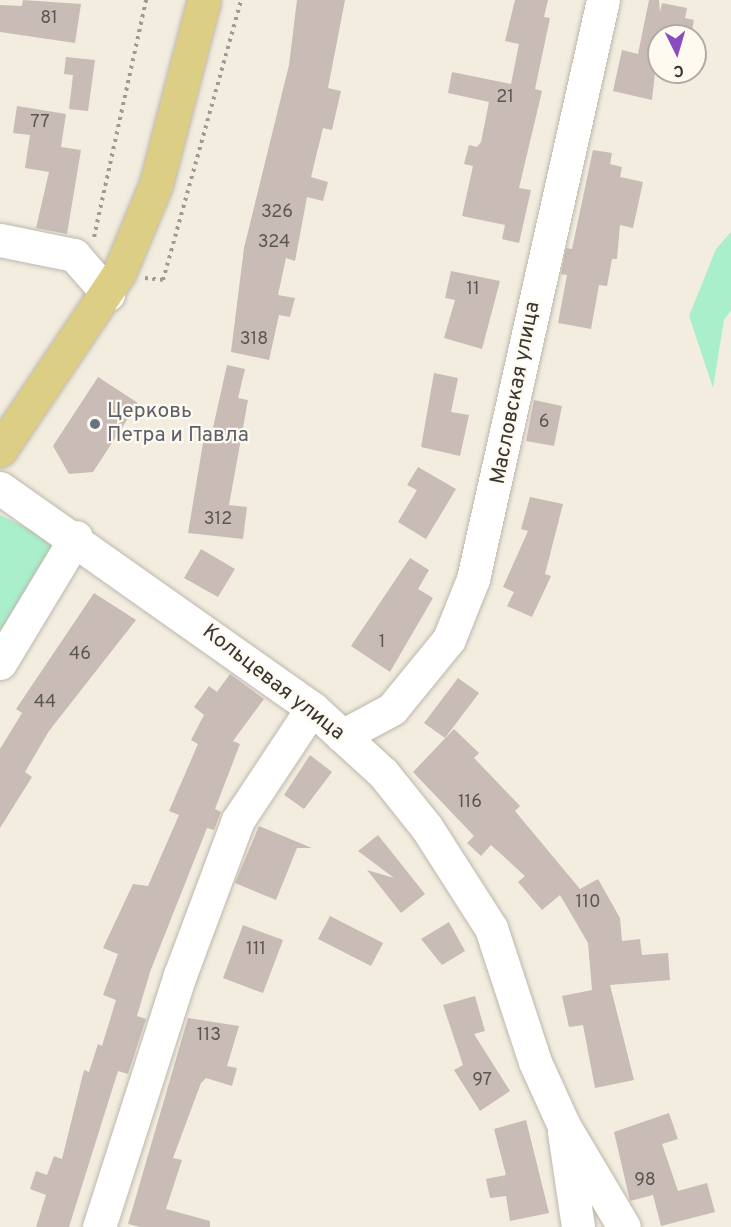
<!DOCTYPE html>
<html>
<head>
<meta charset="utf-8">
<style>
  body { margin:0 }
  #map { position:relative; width:731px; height:1227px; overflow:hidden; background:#f3ede0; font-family:Overpass,sans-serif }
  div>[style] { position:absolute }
  .green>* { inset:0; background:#aaefcc }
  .building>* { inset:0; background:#c9bbb5 }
  .path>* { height:4px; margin-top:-2px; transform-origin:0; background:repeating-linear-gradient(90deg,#9f9b92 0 3px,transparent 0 7.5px) }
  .roads { filter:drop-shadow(0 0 2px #bdb7ab) drop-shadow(0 0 2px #bdb7ab) }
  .minor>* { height:33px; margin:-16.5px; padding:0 16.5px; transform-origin:16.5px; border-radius:16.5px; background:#fff }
  .major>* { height:33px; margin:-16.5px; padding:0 16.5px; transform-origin:16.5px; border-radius:16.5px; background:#dcce85 }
  .dots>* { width:16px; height:16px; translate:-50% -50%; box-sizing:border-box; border:3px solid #fffaf0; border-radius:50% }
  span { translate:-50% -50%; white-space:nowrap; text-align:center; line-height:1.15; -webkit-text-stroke:4.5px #fffaf0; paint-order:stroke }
  .number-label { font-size:18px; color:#5d5753 }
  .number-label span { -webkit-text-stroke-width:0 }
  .street-label { font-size:21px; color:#393632 }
  .worship-label { font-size:21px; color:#5b616d }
  .left { translate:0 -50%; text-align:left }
  .north { position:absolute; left:647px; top:24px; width:60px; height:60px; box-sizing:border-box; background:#fffaf0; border:2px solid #b0aca4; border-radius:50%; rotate:175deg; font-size:16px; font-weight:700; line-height:24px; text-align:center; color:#393632 }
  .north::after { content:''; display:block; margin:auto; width:21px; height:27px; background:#8a4bc1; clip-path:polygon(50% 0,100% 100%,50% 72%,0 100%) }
</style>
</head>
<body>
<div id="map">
  <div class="green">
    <div style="clip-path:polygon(731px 232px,731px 310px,724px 320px,713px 388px,689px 316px,716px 249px)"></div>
    <div style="clip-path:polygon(0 515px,64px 545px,0 646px)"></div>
  </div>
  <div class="building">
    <div style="clip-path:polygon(23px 0,81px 4px,75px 43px,0 32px,0 5px,22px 6px)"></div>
    <div style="clip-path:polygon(297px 0,345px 0,328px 88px,341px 91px,332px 130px,323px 128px,311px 177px,328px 182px,323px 201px,307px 197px,295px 261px,286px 258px,278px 295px,295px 298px,290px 317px,279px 315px,269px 360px,231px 352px,244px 248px,289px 65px)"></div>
    <div style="clip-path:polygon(515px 0,548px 0,544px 17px,550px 18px,535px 89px,542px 91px,519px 188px,531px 190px,519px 243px,502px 239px,505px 225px,462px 216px,473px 166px,464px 164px,469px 145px,477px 147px,481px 142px,489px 102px,448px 93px,452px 72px,511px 84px,519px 44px,505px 41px)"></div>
    <div style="clip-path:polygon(649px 0,659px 0,660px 12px,662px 3px,687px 8px,685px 18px,694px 20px,691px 36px,659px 36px,652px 100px,613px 91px,622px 50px,638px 54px)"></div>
    <div style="clip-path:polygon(66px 57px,95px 60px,88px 111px,69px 109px,73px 75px,64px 74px)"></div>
    <div style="clip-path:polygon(17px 106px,66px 114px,61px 147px,81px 150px,67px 234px,36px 228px,49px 172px,25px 168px,30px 135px,13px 133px)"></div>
    <div style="clip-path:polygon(593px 150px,612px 153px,610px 164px,622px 167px,620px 177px,643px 182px,633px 228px,620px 225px,617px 259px,612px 259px,607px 286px,599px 285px,591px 329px,558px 323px,567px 275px,561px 274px,566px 248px,572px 249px)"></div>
    <div style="clip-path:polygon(451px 271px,500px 281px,482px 349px,444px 338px,455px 300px,445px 298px)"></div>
    <div style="clip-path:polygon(227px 365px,245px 369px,238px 398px,248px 400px,229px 505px,247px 507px,243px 539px,188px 533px,205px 431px,212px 432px)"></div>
    <div style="clip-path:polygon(434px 373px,458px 378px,451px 412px,469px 415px,460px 456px,421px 447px)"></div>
    <div style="clip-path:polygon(98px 377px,138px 403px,93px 472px,69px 474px,53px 446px)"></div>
    <div style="clip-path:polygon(534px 400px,562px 406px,554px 446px,526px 441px)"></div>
    <div style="clip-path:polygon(418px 467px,456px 489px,426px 539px,398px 522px,417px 490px,407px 485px)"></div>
    <div style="clip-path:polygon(530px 497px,563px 504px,545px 574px,551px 576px,532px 617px,507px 606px,514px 592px,503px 587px,528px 531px,521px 529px)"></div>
    <div style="clip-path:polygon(201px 549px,235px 569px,218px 597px,184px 578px)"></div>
    <div style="clip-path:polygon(410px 558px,429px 570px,418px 589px,433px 598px,390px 672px,351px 646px)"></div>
    <div style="clip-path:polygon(94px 593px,136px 620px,49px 731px,25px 772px,32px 777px,0 828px,0 749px,22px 713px,16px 709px)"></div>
    <div style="clip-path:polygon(230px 674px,264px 699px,233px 741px,240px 744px,215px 809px,221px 812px,214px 830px,207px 828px,150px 972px,137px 1016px,146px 1019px,128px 1074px,118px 1071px,69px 1227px,36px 1227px,46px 1195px,30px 1189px,36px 1171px,47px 1175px,54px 1156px,62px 1159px,84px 1070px,89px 1072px,98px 1044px,102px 1046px,116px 1000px,103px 995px,118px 954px,103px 948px,133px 884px,148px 886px,179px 815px,169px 811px,198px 744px,191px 740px,204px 715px,194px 707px,209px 686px,217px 692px)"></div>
    <div style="clip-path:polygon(458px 678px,479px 693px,445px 738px,424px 723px)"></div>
    <div style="clip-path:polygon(454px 729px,479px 753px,474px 758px,520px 806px,515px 811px,580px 889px,598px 879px,620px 918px,622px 941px,640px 939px,642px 955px,668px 953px,670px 980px,610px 985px,634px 1080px,595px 1088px,583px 1025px,569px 1027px,562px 996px,592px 990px,588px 943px,560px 895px,542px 910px,518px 882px,525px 876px,491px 845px,481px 856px,467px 843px,474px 836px,413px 772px)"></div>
    <div style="clip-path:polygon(310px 755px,332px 772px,304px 809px,284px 795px)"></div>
    <div style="clip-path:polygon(259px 826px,312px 848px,297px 848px,276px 900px,235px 883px)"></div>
    <div style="clip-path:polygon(378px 835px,425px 894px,401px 913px,367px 870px,394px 878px,358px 851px)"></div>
    <div style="clip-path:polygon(330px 916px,383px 943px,371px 966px,318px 939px)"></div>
    <div style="clip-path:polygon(449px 922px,465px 951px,442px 965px,421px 939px)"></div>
    <div style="clip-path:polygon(243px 925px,283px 940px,263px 993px,223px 978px)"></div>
    <div style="clip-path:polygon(475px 996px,485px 1031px,474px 1034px,510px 1091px,480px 1111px,454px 1070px,463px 1065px,443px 1005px)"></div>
    <div style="clip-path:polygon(188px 1018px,239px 1026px,227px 1066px,237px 1068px,232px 1086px,206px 1078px,201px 1083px,173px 1158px,182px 1160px,166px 1209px,210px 1221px,210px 1227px,140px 1227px,128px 1224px)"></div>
    <div style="clip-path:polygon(669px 1113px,678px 1139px,662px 1144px,678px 1191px,707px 1183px,715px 1212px,661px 1226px,653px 1195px,630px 1201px,614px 1132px)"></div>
    <div style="clip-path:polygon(526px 1120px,549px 1213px,510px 1221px,506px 1196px,490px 1198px,486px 1179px,506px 1175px,494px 1129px)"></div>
  </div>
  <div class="path">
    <div style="left:94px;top:237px;width:243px;rotate:-77.6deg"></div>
    <div style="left:145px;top:278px;width:18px;rotate:6deg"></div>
    <div style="left:163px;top:280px;width:291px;rotate:-74.4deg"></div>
  </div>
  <div class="roads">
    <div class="minor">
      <div style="left:0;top:240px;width:76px;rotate:11.5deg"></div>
      <div style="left:74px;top:255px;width:52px;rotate:48.9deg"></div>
      <div style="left:0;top:488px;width:382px;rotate:35.2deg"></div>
      <div style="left:312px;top:708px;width:96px;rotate:42.5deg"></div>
      <div style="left:383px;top:773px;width:70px;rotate:51.3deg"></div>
      <div style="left:427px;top:828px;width:119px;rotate:57.4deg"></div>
      <div style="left:491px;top:928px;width:141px;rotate:71.8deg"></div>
      <div style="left:535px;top:1062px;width:70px;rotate:65.6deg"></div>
      <div style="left:564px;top:1126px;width:117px;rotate:59.3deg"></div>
      <div style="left:0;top:663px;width:147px;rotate:-58.9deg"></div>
      <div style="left:342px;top:736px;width:57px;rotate:-28.4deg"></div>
      <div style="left:392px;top:709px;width:90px;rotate:-50.8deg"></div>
      <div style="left:449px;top:639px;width:65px;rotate:-68.2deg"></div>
      <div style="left:473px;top:579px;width:593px;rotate:-77.35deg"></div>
      <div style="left:564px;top:1132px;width:96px;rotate:81.6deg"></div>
      <div style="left:99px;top:1227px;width:265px;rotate:-72.2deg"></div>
      <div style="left:180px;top:975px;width:165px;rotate:-69.5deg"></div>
      <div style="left:238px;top:820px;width:134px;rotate:-56.5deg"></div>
    </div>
    <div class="major">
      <div style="left:0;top:450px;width:213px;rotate:-56.1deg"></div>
      <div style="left:119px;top:273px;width:96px;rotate:-67.4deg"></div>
      <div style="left:156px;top:184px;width:190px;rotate:-75.4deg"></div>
    </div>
  </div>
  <div class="dots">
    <div style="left:95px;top:424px;background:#6b7280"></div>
  </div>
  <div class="number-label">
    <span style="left:49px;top:19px">81</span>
    <span style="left:505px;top:98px">21</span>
    <span style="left:40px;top:123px">77</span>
    <span style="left:277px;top:213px">326</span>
    <span style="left:274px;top:243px">324</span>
    <span style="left:473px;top:290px">11</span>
    <span style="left:254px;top:340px">318</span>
    <span style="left:544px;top:423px">6</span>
    <span style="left:218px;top:520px">312</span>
    <span style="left:382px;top:643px">1</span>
    <span style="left:80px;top:655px">46</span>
    <span style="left:45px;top:703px">44</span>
    <span style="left:470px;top:803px">116</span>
    <span style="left:588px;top:903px">110</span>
    <span style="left:256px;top:950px">111</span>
    <span style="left:209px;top:1036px">113</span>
    <span style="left:482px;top:1081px">97</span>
    <span style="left:645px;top:1181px">98</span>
  </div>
  <div class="street-label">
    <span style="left:516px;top:393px;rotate:-79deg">Масловская улица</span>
    <span style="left:273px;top:683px;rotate:38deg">Кольцевая улица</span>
  </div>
  <div class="worship-label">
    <span class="left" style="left:107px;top:424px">Церковь<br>Петра и Павла</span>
  </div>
  <div class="north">С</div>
</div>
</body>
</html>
